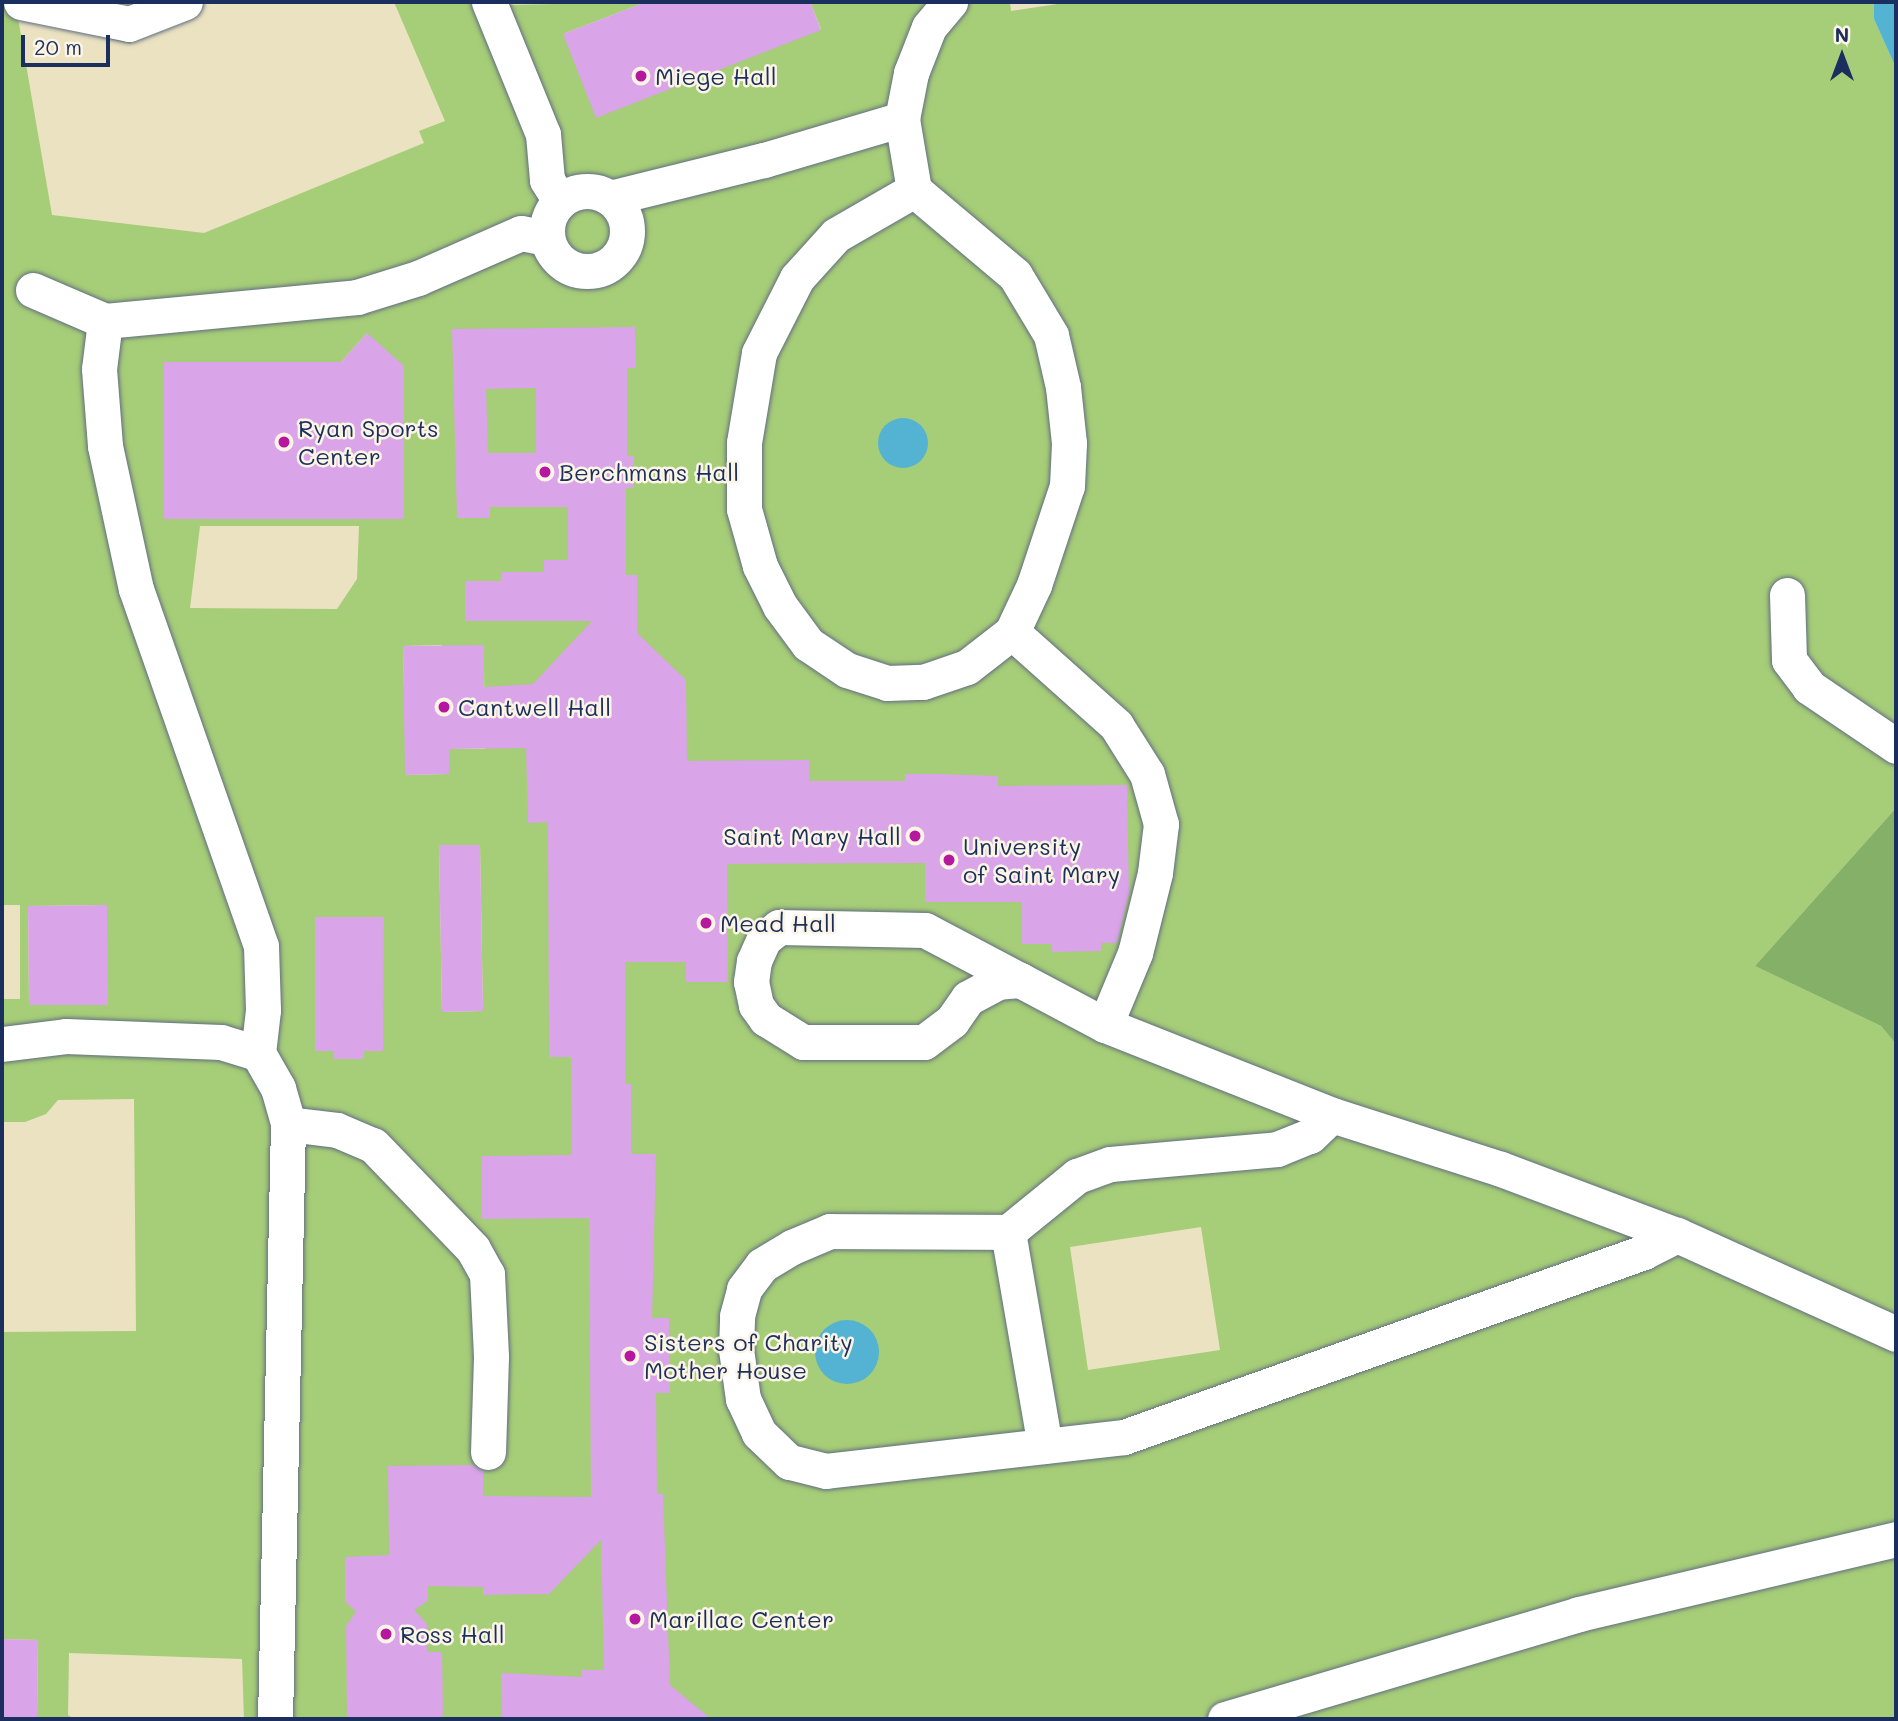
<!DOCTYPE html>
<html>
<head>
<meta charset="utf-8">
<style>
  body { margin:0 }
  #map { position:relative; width:1898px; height:1721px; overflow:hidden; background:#eae2c0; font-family:Mali,sans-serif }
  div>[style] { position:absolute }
  .green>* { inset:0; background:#a6cd77 }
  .forest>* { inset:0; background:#84b068 }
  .water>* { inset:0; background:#54b2d2 }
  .round { border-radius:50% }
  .building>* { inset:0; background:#d9a4e8 }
  .roads { filter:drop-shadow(0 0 2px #636e80) drop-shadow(0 0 2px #636e80) }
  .minor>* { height:35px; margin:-17.5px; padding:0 17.5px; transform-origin:17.5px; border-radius:17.5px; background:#fff }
  .minor>.ring { margin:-17.5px; padding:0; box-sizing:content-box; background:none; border:35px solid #fff; border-radius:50% }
  .dots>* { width:19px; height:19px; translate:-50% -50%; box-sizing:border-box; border:4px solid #fcf5e5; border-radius:50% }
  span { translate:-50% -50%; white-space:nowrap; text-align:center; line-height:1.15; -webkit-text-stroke:5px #fcf5e5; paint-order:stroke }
  .poi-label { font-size:24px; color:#1b2f5e }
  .left { translate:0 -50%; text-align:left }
  .right { translate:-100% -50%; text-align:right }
  .frame { position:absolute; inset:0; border:4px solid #1b2f5e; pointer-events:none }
  .north { position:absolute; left:1807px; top:21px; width:70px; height:70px; -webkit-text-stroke:5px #fcf5e5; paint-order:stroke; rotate:0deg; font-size:19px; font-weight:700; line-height:28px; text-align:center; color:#1b2f5e }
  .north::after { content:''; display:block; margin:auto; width:24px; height:32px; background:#1b2f5e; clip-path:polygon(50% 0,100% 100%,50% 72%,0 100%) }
  .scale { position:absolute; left:21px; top:35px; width:89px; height:32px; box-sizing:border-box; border:4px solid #1b2f5e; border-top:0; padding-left:9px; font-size:21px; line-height:24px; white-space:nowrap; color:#1b2f5e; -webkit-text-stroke:5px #fcf5e5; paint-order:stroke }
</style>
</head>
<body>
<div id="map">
  <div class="green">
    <div style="clip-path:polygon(evenodd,2px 2px,116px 2px,131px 44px,18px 18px,52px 215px,204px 233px,424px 143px,419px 131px,445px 121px,394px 2px,508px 2px,510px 5px,646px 2px,563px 34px,821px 29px,810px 2px,1010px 2px,1011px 11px,1071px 2px,1874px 2px,1874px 19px,1896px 68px,1896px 808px,1755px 966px,1881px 1026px,1896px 1044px,1896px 1719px,244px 1719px,242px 1659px,69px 1653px,68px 1715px,74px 1719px,37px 1719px,38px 1640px,2px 1639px,2px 1332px,136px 1331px,134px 1099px,58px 1100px,46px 1114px,25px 1122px,2px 1122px,2px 999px,20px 999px,20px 905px,2px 905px,2px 2px,367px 333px,404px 518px,164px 362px,341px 362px,367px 333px,2px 2px,200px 526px,359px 526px,357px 579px,337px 609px,190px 608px,200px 526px,2px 2px,442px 645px,442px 666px,484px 665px,485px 749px,449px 749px,449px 774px,406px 775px,403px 646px,442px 645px,2px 2px,439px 845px,480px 845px,483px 1011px,442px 1012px,439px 845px,2px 2px,106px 905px,107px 1005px,29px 1005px,28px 906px,106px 905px,2px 2px,315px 917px,383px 917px,383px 1050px,315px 1050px,315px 917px,2px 2px,1201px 1227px,1220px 1350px,1088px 1370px,1070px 1247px,1201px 1227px)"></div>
  </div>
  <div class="forest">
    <div style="clip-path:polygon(1896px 808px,1896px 1044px,1881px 1026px,1755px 966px)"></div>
  </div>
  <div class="water">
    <div style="clip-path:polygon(1874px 2px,1896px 2px,1896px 68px,1874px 19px)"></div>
    <div class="round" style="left:878px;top:418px;width:50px;height:50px"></div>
    <div class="round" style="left:815px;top:1320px;width:64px;height:64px"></div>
  </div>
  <div class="building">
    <div style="clip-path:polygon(646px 2px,810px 2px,821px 30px,596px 118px,563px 34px)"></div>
    <div style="clip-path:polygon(evenodd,635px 327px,636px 368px,627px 368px,627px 456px,634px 456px,634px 488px,626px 488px,626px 575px,637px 575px,637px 633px,686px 680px,687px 761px,809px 760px,809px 781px,905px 781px,905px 774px,937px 774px,998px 776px,998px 786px,1127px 785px,1129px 893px,1117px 943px,1101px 943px,1101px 951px,1052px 952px,1052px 944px,1022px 944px,1022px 902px,925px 902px,925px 863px,727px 864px,728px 982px,686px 982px,686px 962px,625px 962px,625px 1084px,631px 1084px,631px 1154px,656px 1154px,652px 1318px,669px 1318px,670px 1393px,656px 1393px,657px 1494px,663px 1494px,670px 1685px,711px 1719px,502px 1719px,501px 1673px,582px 1677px,582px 1670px,604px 1670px,601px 1540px,549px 1594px,483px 1595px,483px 1587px,428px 1586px,428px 1601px,414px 1610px,427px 1624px,427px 1652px,442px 1652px,443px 1715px,436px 1719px,347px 1719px,346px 1626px,356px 1612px,345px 1601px,345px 1557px,389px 1555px,388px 1466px,473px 1465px,483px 1471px,483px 1496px,591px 1497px,589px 1218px,482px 1219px,482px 1156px,572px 1155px,571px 1057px,549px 1057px,548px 822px,528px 823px,526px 748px,449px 749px,449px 774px,405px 775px,403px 646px,484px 645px,484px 687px,533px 684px,592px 621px,465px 621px,465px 581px,501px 581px,501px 572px,544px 572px,544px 560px,568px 560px,568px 507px,490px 507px,490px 518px,457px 518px,452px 329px,635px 327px,536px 388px,536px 453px,488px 453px,486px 389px,536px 388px)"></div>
    <div style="clip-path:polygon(367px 333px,404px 366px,404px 519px,164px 519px,164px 362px,341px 362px)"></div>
    <div style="clip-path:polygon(439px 845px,480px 845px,483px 1011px,442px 1012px)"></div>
    <div style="clip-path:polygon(107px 905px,108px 1005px,29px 1005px,28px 906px)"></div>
    <div style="clip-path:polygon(315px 917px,384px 917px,383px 1051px,364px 1051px,364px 1059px,334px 1059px,334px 1051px,315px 1051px)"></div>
    <div style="clip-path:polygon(2px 1639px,38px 1640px,37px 1719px,2px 1719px)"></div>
  </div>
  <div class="roads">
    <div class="minor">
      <div style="left:21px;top:2px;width:110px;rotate:11.5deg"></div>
      <div style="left:129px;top:24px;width:60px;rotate:-21.4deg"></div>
      <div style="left:489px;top:2px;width:143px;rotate:67.8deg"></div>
      <div style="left:543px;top:134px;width:46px;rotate:85deg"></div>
      <div style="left:547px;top:180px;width:25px;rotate:58deg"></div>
      <div style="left:914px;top:190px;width:90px;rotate:150deg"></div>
      <div style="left:836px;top:235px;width:58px;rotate:132.2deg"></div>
      <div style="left:797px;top:278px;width:84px;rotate:116.9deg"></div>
      <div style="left:759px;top:353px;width:91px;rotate:99.5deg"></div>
      <div style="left:744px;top:443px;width:66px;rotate:90deg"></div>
      <div style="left:744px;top:509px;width:59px;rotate:74.3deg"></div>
      <div style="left:760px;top:566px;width:45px;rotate:63.4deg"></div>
      <div style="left:780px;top:606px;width:47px;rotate:53.6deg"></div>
      <div style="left:808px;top:644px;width:47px;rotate:33.7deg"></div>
      <div style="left:847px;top:670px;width:42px;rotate:18deg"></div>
      <div style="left:887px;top:683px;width:36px;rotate:-2deg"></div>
      <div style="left:923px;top:682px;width:46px;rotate:-18.8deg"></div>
      <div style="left:967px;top:667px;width:57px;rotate:-37.9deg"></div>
      <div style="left:1012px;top:632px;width:52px;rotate:-64.9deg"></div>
      <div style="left:1034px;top:585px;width:104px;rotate:-71.6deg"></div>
      <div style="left:1067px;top:486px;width:43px;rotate:-87.3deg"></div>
      <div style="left:1069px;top:443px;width:56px;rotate:-96.1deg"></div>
      <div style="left:1063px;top:387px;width:53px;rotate:-103deg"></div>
      <div style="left:1051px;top:335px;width:70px;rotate:-121deg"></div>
      <div style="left:1015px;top:275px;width:132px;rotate:-139.9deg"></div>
      <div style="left:914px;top:190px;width:72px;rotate:-99.6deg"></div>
      <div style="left:902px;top:119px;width:47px;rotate:-78.9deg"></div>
      <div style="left:911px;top:73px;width:49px;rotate:-68.6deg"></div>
      <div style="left:929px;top:27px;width:33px;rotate:-50deg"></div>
      <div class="ring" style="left:547px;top:191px;width:45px;height:45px"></div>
      <div style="left:610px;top:198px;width:159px;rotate:-13.9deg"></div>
      <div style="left:764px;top:160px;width:144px;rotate:-16.5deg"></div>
      <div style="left:33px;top:290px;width:78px;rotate:23.3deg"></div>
      <div style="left:105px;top:321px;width:253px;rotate:-5.4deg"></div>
      <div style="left:357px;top:297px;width:64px;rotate:-17.3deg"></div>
      <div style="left:418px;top:278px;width:112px;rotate:-23.6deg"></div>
      <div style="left:521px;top:233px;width:26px;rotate:11deg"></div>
      <div style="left:105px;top:321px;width:48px;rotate:97.1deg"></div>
      <div style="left:99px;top:369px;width:77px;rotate:85.5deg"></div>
      <div style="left:105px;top:446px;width:146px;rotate:77.8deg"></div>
      <div style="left:136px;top:589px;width:378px;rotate:70.7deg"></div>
      <div style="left:261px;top:946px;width:64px;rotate:88.2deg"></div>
      <div style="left:263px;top:1010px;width:43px;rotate:96.6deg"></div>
      <div style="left:1787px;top:595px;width:65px;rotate:88.2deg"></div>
      <div style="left:1789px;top:660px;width:34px;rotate:53deg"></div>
      <div style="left:1809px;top:687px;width:105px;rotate:34.1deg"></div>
      <div style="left:1012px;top:632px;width:140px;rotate:41.8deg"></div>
      <div style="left:1116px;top:725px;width:58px;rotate:57.7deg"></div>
      <div style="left:1147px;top:774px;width:52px;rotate:74.4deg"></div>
      <div style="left:1161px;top:824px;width:49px;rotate:97deg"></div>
      <div style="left:1155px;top:873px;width:82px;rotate:104deg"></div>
      <div style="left:1135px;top:953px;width:78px;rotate:112.6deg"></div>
      <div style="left:1105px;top:1025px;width:244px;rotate:21.6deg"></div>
      <div style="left:1020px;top:980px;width:22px;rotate:175deg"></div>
      <div style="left:998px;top:982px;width:34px;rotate:152deg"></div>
      <div style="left:968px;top:998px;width:28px;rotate:125deg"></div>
      <div style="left:952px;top:1021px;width:35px;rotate:143deg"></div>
      <div style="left:924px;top:1042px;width:121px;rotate:180deg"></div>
      <div style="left:803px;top:1042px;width:44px;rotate:-148.1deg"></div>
      <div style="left:766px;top:1019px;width:17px;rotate:-126deg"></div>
      <div style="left:756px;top:1005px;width:24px;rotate:-102deg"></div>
      <div style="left:751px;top:982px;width:21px;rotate:-82deg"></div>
      <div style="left:754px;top:961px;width:24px;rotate:-66deg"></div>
      <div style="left:764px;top:939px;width:19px;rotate:-39deg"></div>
      <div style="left:779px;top:927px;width:146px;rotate:1.2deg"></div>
      <div style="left:925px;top:930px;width:107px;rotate:27.8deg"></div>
      <div style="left:1020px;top:980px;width:96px;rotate:27.9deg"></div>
      <div style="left:2px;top:1044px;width:64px;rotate:-7.1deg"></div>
      <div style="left:66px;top:1036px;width:155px;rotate:2.2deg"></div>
      <div style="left:221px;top:1042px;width:39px;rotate:17deg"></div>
      <div style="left:258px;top:1053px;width:40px;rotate:60.3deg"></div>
      <div style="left:278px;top:1088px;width:37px;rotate:74deg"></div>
      <div style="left:288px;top:1124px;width:595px;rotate:91.25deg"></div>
      <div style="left:288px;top:1124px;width:49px;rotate:7deg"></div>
      <div style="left:337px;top:1130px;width:39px;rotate:23deg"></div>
      <div style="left:373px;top:1145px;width:144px;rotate:46.1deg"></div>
      <div style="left:473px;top:1249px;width:29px;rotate:61deg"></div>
      <div style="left:487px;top:1274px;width:83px;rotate:87.2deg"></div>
      <div style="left:491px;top:1357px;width:95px;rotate:91.8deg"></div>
      <div style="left:1008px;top:1232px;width:217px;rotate:80.2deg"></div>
      <div style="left:1677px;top:1235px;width:37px;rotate:153deg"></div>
      <div style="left:1644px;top:1252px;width:552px;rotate:160.42deg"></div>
      <div style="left:1124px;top:1437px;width:300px;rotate:173.5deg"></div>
      <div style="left:826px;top:1471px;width:38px;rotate:-166deg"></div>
      <div style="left:789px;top:1462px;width:42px;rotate:-136deg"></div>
      <div style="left:759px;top:1433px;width:38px;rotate:-115deg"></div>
      <div style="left:743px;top:1399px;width:50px;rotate:-98deg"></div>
      <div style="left:736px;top:1349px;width:33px;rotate:-88deg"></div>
      <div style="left:737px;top:1316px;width:28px;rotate:-75deg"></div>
      <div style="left:744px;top:1289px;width:30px;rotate:-53deg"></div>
      <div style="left:762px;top:1265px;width:35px;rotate:-31deg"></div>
      <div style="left:792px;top:1247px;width:41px;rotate:-22.8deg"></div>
      <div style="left:830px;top:1231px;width:178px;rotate:0.3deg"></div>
      <div style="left:1008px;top:1232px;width:89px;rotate:-39.1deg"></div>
      <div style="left:1077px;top:1176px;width:35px;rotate:-20deg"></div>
      <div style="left:1110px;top:1164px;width:168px;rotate:-5.1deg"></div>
      <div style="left:1277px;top:1149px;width:35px;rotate:-22deg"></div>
      <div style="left:1310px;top:1136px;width:30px;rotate:-44deg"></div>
      <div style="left:1332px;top:1115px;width:177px;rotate:17.7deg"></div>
      <div style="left:1501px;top:1169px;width:188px;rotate:20.6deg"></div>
      <div style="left:1677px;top:1235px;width:240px;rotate:24.3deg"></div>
      <div style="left:1225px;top:1719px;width:369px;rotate:-16.5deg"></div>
      <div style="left:1579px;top:1614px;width:326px;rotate:-13.3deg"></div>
    </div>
  </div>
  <div class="dots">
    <div style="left:641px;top:76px;background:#b5179e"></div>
    <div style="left:284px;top:442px;background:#b5179e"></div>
    <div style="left:545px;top:472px;background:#b5179e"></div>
    <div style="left:444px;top:707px;background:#b5179e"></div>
    <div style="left:915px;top:836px;background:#b5179e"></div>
    <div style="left:949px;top:860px;background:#b5179e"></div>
    <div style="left:706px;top:923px;background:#b5179e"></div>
    <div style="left:630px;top:1356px;background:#b5179e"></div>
    <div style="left:635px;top:1619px;background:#b5179e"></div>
    <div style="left:386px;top:1634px;background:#b5179e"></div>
  </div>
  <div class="poi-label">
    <span class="left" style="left:655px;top:76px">Miege Hall</span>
    <span class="left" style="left:298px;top:442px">Ryan Sports<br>Center</span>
    <span class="left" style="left:559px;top:472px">Berchmans Hall</span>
    <span class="left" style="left:458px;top:707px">Cantwell Hall</span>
    <span class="right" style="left:901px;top:836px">Saint Mary Hall</span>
    <span class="left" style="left:963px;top:860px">University<br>of Saint Mary</span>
    <span class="left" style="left:720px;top:923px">Mead Hall</span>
    <span class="left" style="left:644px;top:1356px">Sisters of Charity<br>Mother House</span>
    <span class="left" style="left:649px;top:1619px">Marillac Center</span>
    <span class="left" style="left:400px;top:1634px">Ross Hall</span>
  </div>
  <div class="frame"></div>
  <div class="north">N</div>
  <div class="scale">20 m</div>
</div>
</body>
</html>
